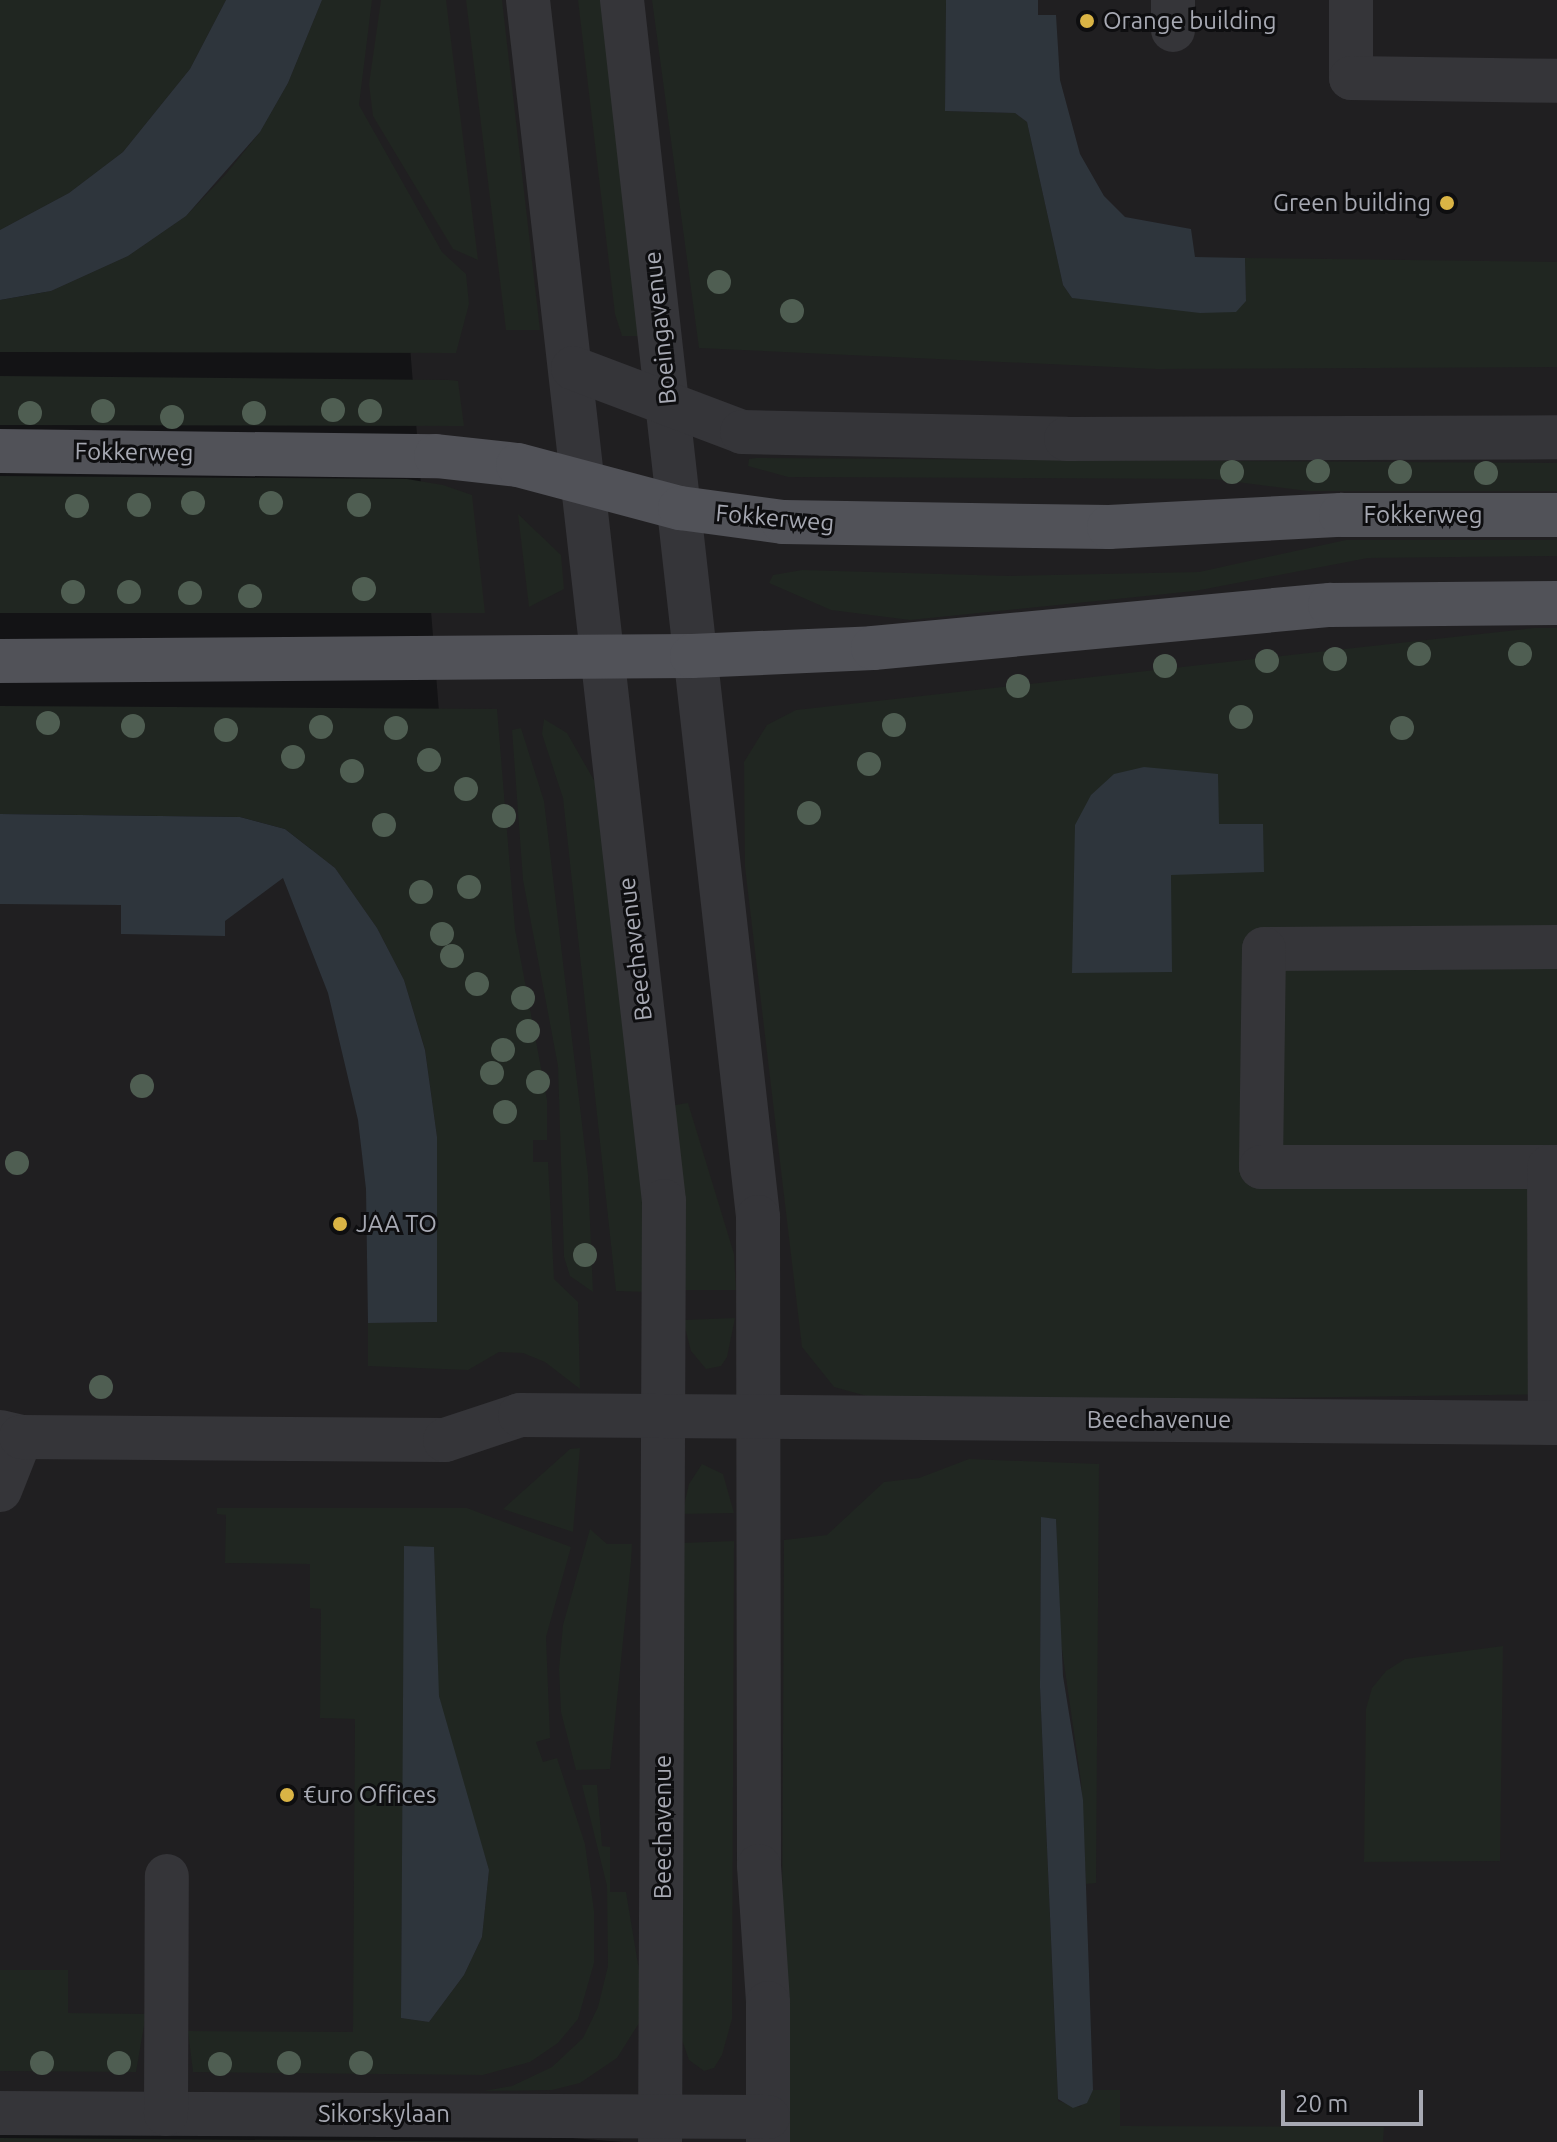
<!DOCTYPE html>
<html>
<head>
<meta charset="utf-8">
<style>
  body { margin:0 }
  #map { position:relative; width:1557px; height:2142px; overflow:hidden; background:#131315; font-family:Ubuntu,sans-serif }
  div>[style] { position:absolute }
  .built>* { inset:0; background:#201f21 }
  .green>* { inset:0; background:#202621 }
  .water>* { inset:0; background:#2e353c }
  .minor>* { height:44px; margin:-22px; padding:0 22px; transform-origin:22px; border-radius:22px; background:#353539 }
  .major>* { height:44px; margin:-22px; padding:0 22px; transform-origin:22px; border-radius:22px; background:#515258 }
  .trees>* { width:24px; height:24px; margin:-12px; border-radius:50%; background:#4f5e52 }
  .dots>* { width:22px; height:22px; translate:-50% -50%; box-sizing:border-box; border:4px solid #0e0e10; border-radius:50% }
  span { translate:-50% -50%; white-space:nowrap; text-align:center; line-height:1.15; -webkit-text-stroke:6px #0e0e10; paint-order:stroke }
  .poi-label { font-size:24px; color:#a7a9b3 }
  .left { translate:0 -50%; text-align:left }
  .right { translate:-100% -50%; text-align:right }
  .street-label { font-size:24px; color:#a7a9b3 }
  .scale { position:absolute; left:1281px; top:2090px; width:142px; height:36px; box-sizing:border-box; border:4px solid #a7a9b3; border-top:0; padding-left:10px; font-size:24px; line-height:28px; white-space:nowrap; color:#a7a9b3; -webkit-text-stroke:6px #0e0e10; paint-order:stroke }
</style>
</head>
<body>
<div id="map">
  <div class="built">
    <div style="clip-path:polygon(0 0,1557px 0,1557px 2142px,623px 2142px,0 2093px,0 846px,450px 851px,406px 296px,0 291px)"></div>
  </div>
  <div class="green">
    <div style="clip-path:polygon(0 0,226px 0,190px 69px,123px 152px,69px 193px,0 230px)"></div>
    <div style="clip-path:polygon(322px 0,372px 0,359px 105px,442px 252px,466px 274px,469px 304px,456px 353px,0 352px,0 300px,51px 291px,128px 256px,186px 216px,226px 174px,260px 132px,288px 83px)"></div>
    <div style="clip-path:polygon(381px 0,446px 0,478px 260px,453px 249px,373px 116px,369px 84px)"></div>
    <div style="clip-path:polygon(466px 0,502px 0,540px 330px,506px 330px)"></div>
    <div style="clip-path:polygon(578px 0,605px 0,645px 336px,622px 336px,615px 314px)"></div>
    <div style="clip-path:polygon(652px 0,946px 0,945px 111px,1015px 113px,1027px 122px,1063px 285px,1072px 298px,1246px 301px,1245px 258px,1557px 262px,1557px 367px,1157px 369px,699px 348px)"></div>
    <div style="clip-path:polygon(0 376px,449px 380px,458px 381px,464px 426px,0 425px)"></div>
    <div style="clip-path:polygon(756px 458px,1557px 463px,1557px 491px,1308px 491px,1213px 479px,788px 477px,748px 466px,749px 459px)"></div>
    <div style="clip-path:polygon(0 476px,407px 479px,443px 485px,472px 495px,485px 613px,0 613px)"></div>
    <div style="clip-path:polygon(518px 514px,561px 555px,564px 589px,529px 607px)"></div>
    <div style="clip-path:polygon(1346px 540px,1557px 540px,1557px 556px,1368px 558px,1195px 591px,910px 620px,831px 610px,769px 583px,773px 575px,802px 570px,1010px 576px,1199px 572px)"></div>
    <div style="clip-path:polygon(1534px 628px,1557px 628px,1557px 1394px,892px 1403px,834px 1387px,802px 1347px,745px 867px,744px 762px,767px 725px,796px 710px)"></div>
    <div style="clip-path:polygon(0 706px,497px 709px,515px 929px,547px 1100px,547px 1140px,533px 1140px,533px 1162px,548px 1162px,554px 1279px,578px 1302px,580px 1389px,545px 1362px,523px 1353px,499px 1352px,468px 1370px,368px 1366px,368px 1323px,436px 1322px,437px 1137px,425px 1049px,404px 980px,377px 928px,335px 868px,285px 829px,240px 817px,0 814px)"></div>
    <div style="clip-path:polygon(544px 719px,567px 733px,595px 782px,645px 1182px,649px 1292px,616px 1291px,563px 798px,542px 734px)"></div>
    <div style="clip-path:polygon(521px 728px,544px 801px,588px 1175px,593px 1292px,570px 1276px,564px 1257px,558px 1066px,523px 880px,512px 730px)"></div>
    <div style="clip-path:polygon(688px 1103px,734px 1254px,736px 1290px,682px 1290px,669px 1106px)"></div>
    <div style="clip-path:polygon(735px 1318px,727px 1357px,721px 1366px,706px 1369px,691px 1351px,683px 1320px)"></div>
    <div style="clip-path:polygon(580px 1448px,573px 1532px,503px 1509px,570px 1449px)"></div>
    <div style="clip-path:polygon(969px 1459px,1099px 1464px,1096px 1883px,1086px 1884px,1081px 1781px,1058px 1622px,1056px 1519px,1041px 1518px,1040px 1687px,1058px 2101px,1080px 2107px,1093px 2090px,1120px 2090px,1120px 2126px,1384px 2127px,1383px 2142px,781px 2142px,784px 1540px,827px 1535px,884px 1482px,919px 1478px)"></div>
    <div style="clip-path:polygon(702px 1464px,723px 1474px,734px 1513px,682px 1514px,689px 1484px)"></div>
    <div style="clip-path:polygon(evenodd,217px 1508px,467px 1508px,571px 1547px,546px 1637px,550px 1738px,536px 1742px,543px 1762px,557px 1758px,585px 1844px,594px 1911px,594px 1963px,578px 2019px,558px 2043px,530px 2062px,483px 2075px,193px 2072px,188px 2031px,353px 2032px,355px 1719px,320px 1718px,321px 1609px,310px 1608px,310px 1564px,225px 1563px,226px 1515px,217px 1514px,217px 1508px,405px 1546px,434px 1548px,436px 1682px,447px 1734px,489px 1870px,482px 1937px,464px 1975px,429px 2022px,401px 2018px,405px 1546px)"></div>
    <div style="clip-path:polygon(590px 1529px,607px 1544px,632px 1544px,631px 1562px,610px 1769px,576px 1770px,561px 1712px,559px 1669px,563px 1625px)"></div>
    <div style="clip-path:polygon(734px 1541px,732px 2019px,722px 2055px,714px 2068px,704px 2071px,689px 2060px,680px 2034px,681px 1543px)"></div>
    <div style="clip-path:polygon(1503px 1646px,1500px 1861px,1364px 1862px,1366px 1709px,1372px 1688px,1386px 1671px,1405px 1659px)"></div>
    <div style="clip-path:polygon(582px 1785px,597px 1785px,602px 1846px,610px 1847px,610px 1892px,626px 1892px,646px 2012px,617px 2058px,580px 2083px,552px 2090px,484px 2091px,512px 2086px,552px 2067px,583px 2038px,598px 2007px,608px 1966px,607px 1886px)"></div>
    <div style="clip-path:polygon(0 1970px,68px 1970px,68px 2013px,146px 2014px,136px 2072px,0 2071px)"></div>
    <div style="clip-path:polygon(0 2138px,543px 2142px,546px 2142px,0 2142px)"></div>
  </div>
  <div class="water">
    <div style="clip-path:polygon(226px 0,322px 0,288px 83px,260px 132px,186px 216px,128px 256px,51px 291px,0 300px,0 230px,69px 193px,123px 152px,190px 69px)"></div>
    <div style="clip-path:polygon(946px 0,1038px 0,1038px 15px,1056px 15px,1060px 80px,1080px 154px,1104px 196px,1125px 217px,1191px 229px,1195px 257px,1245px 258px,1246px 301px,1236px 312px,1200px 313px,1072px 298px,1063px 285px,1027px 122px,1015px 113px,945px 111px)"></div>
    <div style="clip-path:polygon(1144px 767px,1218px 774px,1219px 824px,1263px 824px,1264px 872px,1171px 875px,1172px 972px,1072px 973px,1075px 825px,1091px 795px,1114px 774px)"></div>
    <div style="clip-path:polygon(0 814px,240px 817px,285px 829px,335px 868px,377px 928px,404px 980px,425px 1050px,437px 1137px,437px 1322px,368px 1323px,366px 1189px,358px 1120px,328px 993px,283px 878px,225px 921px,225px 936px,121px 934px,121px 905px,0 904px)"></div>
    <div style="clip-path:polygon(1041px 1517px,1056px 1519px,1063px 1676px,1083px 1800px,1093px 2090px,1087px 2103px,1073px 2108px,1058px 2099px,1040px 1687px)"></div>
    <div style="clip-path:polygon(404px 1546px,434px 1547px,439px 1696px,489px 1870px,482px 1937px,464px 1975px,429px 2022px,401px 2018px)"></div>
  </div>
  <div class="minor">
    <div style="left:528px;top:0;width:1209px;rotate:83.54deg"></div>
    <div style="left:664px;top:1201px;width:941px;rotate:90.24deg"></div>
    <div style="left:622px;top:0;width:1225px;rotate:83.62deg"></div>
    <div style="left:758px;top:1217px;width:649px;rotate:89.91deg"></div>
    <div style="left:759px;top:1866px;width:137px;rotate:86.2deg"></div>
    <div style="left:768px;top:2003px;width:139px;rotate:90deg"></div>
    <div style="left:1173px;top:0;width:30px;rotate:90deg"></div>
    <div style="left:1351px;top:0;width:78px;rotate:90deg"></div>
    <div style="left:1351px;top:78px;width:206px;rotate:0.8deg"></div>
    <div style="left:573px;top:368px;width:181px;rotate:20.7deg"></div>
    <div style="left:742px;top:432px;width:324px;rotate:1.2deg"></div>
    <div style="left:1066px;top:439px;width:491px;rotate:-0.2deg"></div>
    <div style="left:1557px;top:947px;width:293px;rotate:179.6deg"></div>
    <div style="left:1264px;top:949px;width:218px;rotate:90.8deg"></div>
    <div style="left:1261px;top:1167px;width:296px"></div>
    <div style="left:1549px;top:1167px;width:256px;rotate:89.8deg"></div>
    <div style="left:0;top:1432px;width:22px;rotate:13deg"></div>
    <div style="left:21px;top:1437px;width:57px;rotate:111.6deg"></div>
    <div style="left:21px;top:1437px;width:424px;rotate:0.4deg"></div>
    <div style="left:445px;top:1440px;width:79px;rotate:-18.4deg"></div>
    <div style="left:520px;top:1415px;width:1037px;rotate:0.44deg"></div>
    <div style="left:0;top:2113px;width:768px;rotate:0.3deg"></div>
    <div style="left:166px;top:2114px;width:238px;rotate:-89.8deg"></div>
  </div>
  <div class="major">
    <div style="left:0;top:451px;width:436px;rotate:0.7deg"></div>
    <div style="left:436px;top:456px;width:82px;rotate:6.3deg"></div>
    <div style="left:518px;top:465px;width:168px;rotate:14.9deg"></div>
    <div style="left:680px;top:508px;width:104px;rotate:7.7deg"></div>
    <div style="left:783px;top:522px;width:326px;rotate:0.9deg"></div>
    <div style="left:1109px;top:527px;width:232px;rotate:-3deg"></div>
    <div style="left:1341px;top:515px;width:216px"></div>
    <div style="left:0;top:661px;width:692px;rotate:-0.41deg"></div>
    <div style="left:692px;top:656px;width:181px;rotate:-2.5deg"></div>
    <div style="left:873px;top:648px;width:459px;rotate:-5.4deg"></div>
    <div style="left:1330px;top:605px;width:227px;rotate:-0.5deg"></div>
  </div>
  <div class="trees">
    <div style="left:719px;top:282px"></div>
    <div style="left:792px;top:311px"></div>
    <div style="left:333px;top:410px"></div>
    <div style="left:103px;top:411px"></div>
    <div style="left:370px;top:411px"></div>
    <div style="left:30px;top:413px"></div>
    <div style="left:254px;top:413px"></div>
    <div style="left:172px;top:417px"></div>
    <div style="left:1318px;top:471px"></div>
    <div style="left:1232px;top:472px"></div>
    <div style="left:1400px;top:472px"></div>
    <div style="left:1486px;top:473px"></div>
    <div style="left:193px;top:503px"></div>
    <div style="left:271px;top:503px"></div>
    <div style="left:139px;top:505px"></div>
    <div style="left:359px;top:505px"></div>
    <div style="left:77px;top:506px"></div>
    <div style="left:364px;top:589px"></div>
    <div style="left:73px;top:592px"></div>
    <div style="left:129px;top:592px"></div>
    <div style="left:190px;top:593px"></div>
    <div style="left:250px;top:596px"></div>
    <div style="left:1419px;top:654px"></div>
    <div style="left:1520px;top:654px"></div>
    <div style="left:1335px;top:659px"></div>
    <div style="left:1267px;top:661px"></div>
    <div style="left:1165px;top:666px"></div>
    <div style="left:1018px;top:686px"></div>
    <div style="left:1241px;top:717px"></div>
    <div style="left:48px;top:723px"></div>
    <div style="left:894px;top:725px"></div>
    <div style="left:133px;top:726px"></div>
    <div style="left:321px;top:727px"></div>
    <div style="left:396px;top:728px"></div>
    <div style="left:1402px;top:728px"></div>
    <div style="left:226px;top:730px"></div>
    <div style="left:293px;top:757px"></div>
    <div style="left:429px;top:760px"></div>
    <div style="left:869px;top:764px"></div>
    <div style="left:352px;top:771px"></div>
    <div style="left:466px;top:789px"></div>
    <div style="left:809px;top:813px"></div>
    <div style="left:504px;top:816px"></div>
    <div style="left:384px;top:825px"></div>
    <div style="left:469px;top:887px"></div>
    <div style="left:421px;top:892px"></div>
    <div style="left:442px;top:934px"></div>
    <div style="left:452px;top:956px"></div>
    <div style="left:477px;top:984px"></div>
    <div style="left:523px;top:998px"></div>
    <div style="left:528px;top:1031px"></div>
    <div style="left:503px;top:1050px"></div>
    <div style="left:492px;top:1073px"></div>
    <div style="left:538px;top:1082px"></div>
    <div style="left:142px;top:1086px"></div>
    <div style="left:505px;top:1112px"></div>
    <div style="left:17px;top:1163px"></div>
    <div style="left:585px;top:1255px"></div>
    <div style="left:101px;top:1387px"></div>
    <div style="left:42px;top:2063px"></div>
    <div style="left:119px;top:2063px"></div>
    <div style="left:289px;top:2063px"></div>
    <div style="left:361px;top:2063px"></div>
    <div style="left:220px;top:2064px"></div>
  </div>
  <div class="dots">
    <div style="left:1087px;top:21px;background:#dab445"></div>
    <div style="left:1447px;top:203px;background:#dab445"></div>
    <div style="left:340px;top:1224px;background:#dab445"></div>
    <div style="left:287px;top:1795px;background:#dab445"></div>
  </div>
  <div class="poi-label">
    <span class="left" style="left:1103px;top:21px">Orange building</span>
    <span class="right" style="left:1431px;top:203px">Green building</span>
    <span class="left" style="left:356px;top:1224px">JAA TO</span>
    <span class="left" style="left:303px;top:1795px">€uro Offices</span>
  </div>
  <div class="street-label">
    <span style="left:660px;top:328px;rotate:-96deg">Boeingavenue</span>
    <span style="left:134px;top:452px;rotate:1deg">Fokkerweg</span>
    <span style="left:1423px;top:515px">Fokkerweg</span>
    <span style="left:775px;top:518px;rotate:5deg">Fokkerweg</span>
    <span style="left:635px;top:949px;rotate:-97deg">Beechavenue</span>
    <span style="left:1159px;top:1420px">Beechavenue</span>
    <span style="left:663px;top:1827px;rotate:-90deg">Beechavenue</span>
    <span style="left:384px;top:2114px">Sikorskylaan</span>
  </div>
  <div class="scale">20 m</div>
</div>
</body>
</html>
